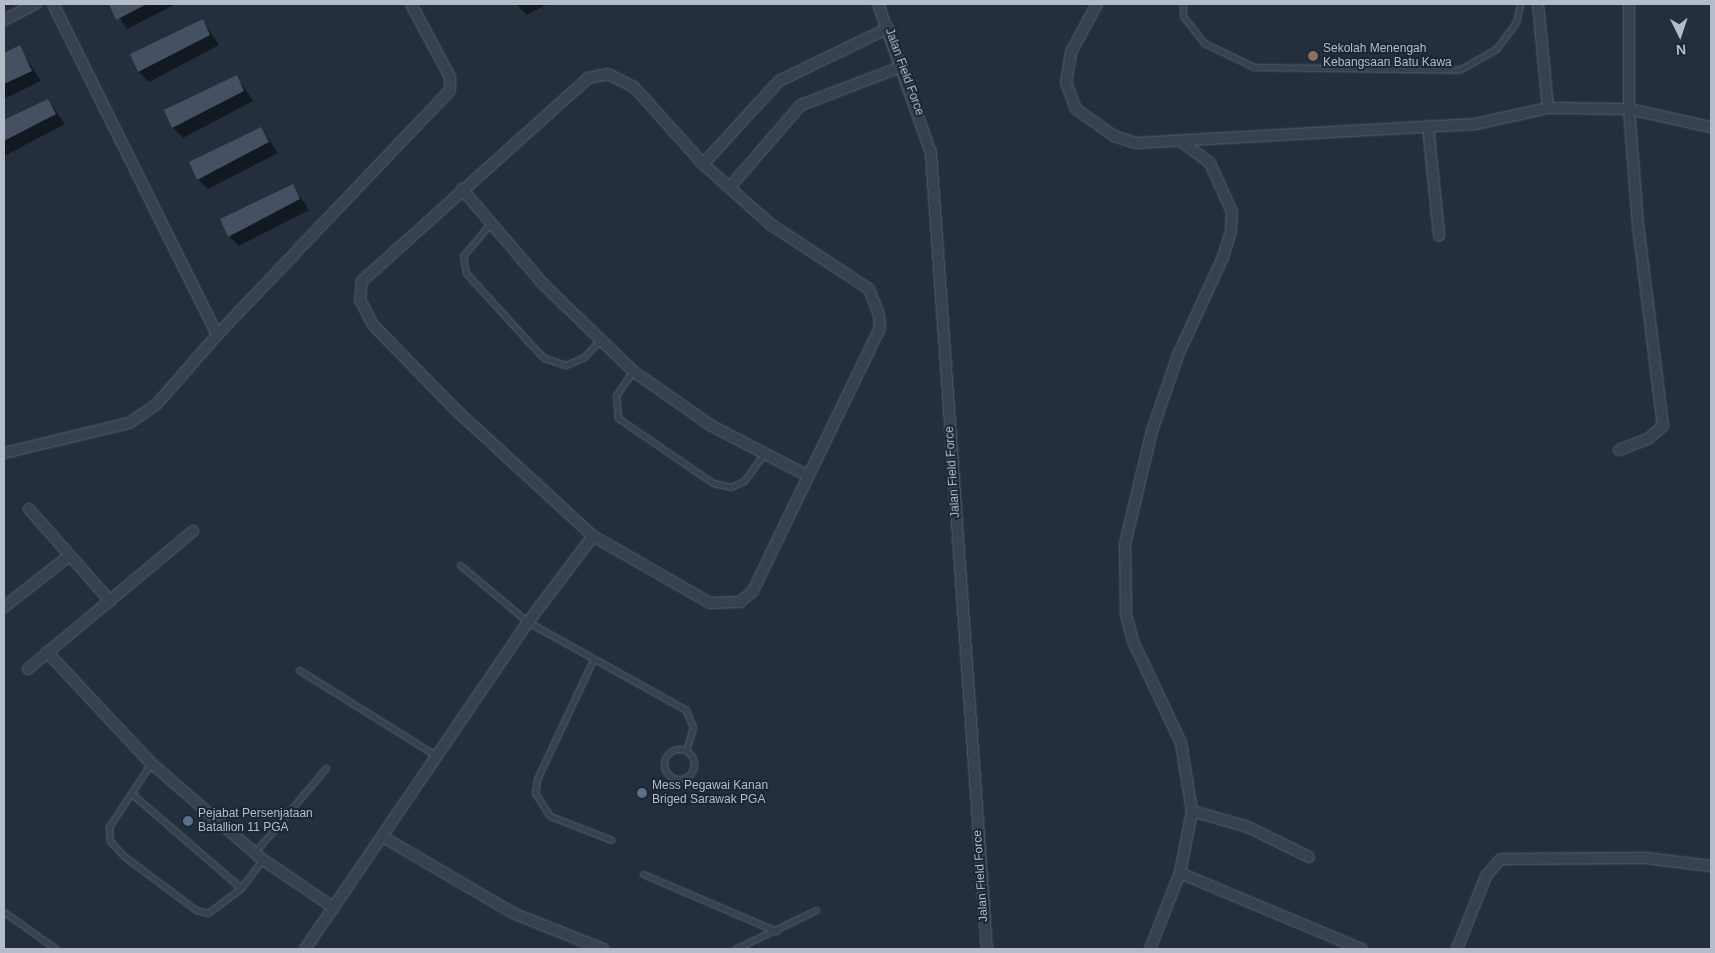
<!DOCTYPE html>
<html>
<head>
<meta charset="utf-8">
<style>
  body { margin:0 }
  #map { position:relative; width:1715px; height:953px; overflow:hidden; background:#242f3e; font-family:Helvetica,sans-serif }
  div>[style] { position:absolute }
  .shadow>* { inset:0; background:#0007 }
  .building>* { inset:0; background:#455162 }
  .roads { filter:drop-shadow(0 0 1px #565f6c) drop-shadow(0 0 1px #565f6c) }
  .service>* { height:5px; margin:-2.5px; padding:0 2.5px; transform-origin:2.5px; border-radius:2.5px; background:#38414e }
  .service>.ring { margin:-2.5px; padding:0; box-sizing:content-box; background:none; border:5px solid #38414e; border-radius:50% }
  .minor>* { height:10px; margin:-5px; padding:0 5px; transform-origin:5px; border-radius:5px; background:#38414e }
  .dots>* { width:14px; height:14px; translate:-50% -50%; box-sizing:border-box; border:2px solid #1d2633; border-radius:50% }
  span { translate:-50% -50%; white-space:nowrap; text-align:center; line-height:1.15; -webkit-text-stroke:4px #1d2633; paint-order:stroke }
  .poi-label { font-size:12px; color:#b4bcc9 }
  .left { translate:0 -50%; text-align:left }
  .street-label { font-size:12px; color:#b4bcc9 }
  .frame { position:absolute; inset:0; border:5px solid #b4bcc9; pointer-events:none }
  .north { position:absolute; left:1655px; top:10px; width:50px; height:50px; -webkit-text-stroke:4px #1d2633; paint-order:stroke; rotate:176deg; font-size:14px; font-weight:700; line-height:20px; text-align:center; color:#b4bcc9 }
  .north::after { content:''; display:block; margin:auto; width:18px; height:22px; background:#b4bcc9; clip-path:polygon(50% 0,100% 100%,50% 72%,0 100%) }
</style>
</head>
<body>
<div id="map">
  <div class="shadow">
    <div style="clip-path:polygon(111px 4px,176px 4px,127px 29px)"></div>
    <div style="clip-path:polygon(516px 4px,547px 4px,527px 15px)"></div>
    <div style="clip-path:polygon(203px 21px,219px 45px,149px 82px,139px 72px,132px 55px)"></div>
    <div style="clip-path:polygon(19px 47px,41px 81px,4px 99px,4px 55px)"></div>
    <div style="clip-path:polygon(237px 77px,253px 101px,183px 138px,173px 128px,166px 111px)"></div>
    <div style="clip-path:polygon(48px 100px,65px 124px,4px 156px,4px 122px)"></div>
    <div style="clip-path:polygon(261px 128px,278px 153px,208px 189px,198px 179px)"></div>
    <div style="clip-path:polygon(292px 185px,309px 210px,239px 246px,229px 236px)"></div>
  </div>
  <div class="building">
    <div style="clip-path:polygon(109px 4px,147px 4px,116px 20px)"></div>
    <div style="clip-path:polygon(203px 19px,210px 35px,138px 72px,130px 54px)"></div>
    <div style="clip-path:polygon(20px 45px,32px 71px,4px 84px,4px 53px)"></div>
    <div style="clip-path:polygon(237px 75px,244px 91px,172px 128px,164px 110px)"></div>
    <div style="clip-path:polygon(48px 99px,56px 114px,4px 141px,4px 120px)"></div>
    <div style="clip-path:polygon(261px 127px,269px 142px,197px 180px,189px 162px)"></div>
    <div style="clip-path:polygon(293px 184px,300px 199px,228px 237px,220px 219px)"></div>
  </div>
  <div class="roads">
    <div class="service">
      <div style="left:1183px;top:4px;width:12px;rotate:90deg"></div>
      <div style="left:1183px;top:16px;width:34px;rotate:52deg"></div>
      <div style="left:1204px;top:43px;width:55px;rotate:25.6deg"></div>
      <div style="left:1254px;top:67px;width:205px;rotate:0.8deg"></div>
      <div style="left:1459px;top:70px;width:43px;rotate:-29.6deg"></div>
      <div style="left:1496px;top:49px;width:34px;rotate:-53deg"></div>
      <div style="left:1516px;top:22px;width:18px;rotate:-77deg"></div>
      <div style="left:489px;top:225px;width:40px;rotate:130deg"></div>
      <div style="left:463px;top:256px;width:17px;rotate:80deg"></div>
      <div style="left:466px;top:273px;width:89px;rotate:47.7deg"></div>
      <div style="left:526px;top:339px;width:26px;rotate:47deg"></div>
      <div style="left:544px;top:358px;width:23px;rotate:18deg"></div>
      <div style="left:566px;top:365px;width:20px;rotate:-24deg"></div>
      <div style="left:584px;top:357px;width:23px;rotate:-47deg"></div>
      <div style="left:633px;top:371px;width:29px;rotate:125deg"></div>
      <div style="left:616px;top:395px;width:23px;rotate:85deg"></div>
      <div style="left:618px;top:418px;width:115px;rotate:34.4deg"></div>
      <div style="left:713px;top:483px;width:18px;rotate:13deg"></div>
      <div style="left:731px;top:487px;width:14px;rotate:-25deg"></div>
      <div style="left:744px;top:481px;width:31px;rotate:-54deg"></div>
      <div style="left:460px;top:565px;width:89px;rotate:40deg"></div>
      <div style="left:528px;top:622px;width:181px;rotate:29.1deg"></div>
      <div style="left:686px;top:710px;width:18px;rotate:68deg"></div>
      <div style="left:693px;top:727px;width:25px;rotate:106deg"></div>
      <div style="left:593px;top:660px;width:132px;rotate:115.2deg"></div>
      <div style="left:537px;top:779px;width:14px;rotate:98deg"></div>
      <div style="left:535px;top:793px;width:27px;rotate:57deg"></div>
      <div style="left:550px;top:816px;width:66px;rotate:21.2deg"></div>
      <div style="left:299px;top:670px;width:164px;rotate:32deg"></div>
      <div class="ring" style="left:664px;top:749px;width:25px;height:25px"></div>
      <div style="left:151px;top:763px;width:77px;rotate:123.3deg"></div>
      <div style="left:109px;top:827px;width:14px;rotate:86deg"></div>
      <div style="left:110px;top:841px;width:22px;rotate:47deg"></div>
      <div style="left:125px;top:857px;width:89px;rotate:36.7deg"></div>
      <div style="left:196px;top:910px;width:12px;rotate:14deg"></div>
      <div style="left:208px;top:913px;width:41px;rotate:-37.1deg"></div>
      <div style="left:241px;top:888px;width:35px;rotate:-53deg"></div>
      <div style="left:131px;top:793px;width:145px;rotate:40.8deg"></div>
      <div style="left:255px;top:852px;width:110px;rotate:-49.8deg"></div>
      <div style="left:643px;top:874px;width:145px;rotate:23.2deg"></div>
      <div style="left:4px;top:912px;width:64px;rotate:35.4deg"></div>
      <div style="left:735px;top:949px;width:90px;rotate:-25.7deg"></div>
    </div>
    <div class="minor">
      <div style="left:53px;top:4px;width:369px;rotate:63.6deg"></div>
      <div style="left:878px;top:4px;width:158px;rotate:70.4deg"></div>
      <div style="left:931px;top:153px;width:798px;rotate:85.98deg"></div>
      <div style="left:1097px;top:4px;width:55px;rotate:118.4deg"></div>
      <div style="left:1071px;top:52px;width:31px;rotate:99deg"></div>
      <div style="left:1066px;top:83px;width:28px;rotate:69deg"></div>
      <div style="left:1076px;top:109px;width:47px;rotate:35.4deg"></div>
      <div style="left:1114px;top:136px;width:23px;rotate:18deg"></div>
      <div style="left:1136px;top:143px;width:340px;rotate:-3.2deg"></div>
      <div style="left:1475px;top:124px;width:75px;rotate:-12.4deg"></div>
      <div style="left:1548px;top:108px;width:81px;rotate:0.7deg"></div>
      <div style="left:1629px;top:109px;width:84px;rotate:12.4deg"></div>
      <div style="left:1538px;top:4px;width:104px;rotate:84.5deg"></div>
      <div style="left:4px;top:20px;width:36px;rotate:-27deg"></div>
      <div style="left:608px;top:74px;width:29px;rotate:27deg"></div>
      <div style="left:634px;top:87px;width:103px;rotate:48.1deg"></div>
      <div style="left:703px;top:164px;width:90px;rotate:41.8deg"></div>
      <div style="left:770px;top:224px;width:118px;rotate:33.3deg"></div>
      <div style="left:869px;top:289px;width:28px;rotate:69deg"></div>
      <div style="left:879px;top:315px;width:13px;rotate:86deg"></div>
      <div style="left:880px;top:328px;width:292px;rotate:115.8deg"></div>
      <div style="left:753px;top:591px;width:17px;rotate:140deg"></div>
      <div style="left:740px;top:602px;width:30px;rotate:178deg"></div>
      <div style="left:710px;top:603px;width:135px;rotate:-150.2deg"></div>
      <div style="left:593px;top:536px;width:186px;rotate:-137.4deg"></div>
      <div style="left:456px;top:410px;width:119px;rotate:-134.3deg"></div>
      <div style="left:373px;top:325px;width:28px;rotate:-117deg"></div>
      <div style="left:360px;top:300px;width:19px;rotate:-84deg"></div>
      <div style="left:362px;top:281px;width:304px;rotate:-41.9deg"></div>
      <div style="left:588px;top:78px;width:20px;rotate:-11deg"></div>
      <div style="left:1428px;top:126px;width:110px;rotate:84.2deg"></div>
      <div style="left:703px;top:164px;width:113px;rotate:-47.5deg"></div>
      <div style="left:779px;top:81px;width:121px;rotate:-25.9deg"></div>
      <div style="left:729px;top:188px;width:110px;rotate:-49.1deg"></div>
      <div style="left:801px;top:105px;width:109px;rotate:-20.9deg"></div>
      <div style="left:462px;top:189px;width:125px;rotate:49.5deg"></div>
      <div style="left:543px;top:284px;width:125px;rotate:44deg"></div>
      <div style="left:633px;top:371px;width:94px;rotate:35deg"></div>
      <div style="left:710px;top:425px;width:110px;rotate:27.5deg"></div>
      <div style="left:1619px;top:450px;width:31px;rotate:-21deg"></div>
      <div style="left:1648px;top:439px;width:20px;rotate:-41deg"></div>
      <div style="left:1663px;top:426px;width:203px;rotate:-97.1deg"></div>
      <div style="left:1638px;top:225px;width:116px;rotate:-94.4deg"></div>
      <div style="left:1629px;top:109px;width:105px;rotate:-90deg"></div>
      <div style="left:4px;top:453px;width:129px;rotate:-13.5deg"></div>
      <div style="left:129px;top:423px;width:32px;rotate:-34deg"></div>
      <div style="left:156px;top:405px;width:93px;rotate:-48.9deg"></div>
      <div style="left:217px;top:335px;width:338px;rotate:-46.4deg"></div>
      <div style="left:450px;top:90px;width:13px;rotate:-90deg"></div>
      <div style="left:450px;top:77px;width:83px;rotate:-118.1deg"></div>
      <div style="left:29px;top:509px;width:123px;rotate:48.6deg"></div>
      <div style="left:4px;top:607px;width:83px;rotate:-38.1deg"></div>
      <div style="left:47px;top:652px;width:152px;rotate:46.9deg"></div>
      <div style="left:151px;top:763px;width:147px;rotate:40.9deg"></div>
      <div style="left:262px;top:859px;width:87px;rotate:34.2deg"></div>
      <div style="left:28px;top:669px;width:215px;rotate:-39.9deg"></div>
      <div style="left:1192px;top:811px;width:58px;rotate:15.9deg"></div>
      <div style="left:1248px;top:827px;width:68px;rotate:26.2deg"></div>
      <div style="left:383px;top:837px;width:153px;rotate:30.3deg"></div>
      <div style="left:515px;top:914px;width:95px;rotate:21.7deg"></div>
      <div style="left:1180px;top:873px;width:197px;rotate:22.7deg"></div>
      <div style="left:305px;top:949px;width:396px;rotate:-55.7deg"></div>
      <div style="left:528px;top:622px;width:108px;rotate:-52.9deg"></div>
      <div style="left:1150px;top:949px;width:82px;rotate:-68.5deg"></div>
      <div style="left:1180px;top:873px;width:63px;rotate:-79deg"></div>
      <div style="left:1192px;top:811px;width:69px;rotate:-99.2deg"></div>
      <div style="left:1181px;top:743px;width:113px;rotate:-115.2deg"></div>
      <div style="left:1133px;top:641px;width:28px;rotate:-105deg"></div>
      <div style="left:1126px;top:614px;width:70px;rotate:-90.8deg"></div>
      <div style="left:1125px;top:544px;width:116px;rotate:-76.6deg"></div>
      <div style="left:1152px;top:431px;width:80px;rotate:-71.1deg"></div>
      <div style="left:1178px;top:355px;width:108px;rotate:-65.3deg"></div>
      <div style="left:1223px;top:257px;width:28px;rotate:-73deg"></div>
      <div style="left:1231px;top:230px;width:18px;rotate:-87deg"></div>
      <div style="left:1232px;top:212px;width:54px;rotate:-114.2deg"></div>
      <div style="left:1210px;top:163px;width:35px;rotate:-143deg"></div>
      <div style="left:1457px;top:949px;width:79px;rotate:-68.3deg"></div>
      <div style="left:1486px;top:876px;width:23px;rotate:-49deg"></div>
      <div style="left:1501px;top:859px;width:145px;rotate:-0.4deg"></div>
      <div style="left:1646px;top:858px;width:65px;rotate:7deg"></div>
    </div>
  </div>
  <div class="dots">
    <div style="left:1313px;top:56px;background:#8d6e63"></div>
    <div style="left:642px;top:793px;background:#5c6f8a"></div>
    <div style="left:188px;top:821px;background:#5c6f8a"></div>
  </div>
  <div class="poi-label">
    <span class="left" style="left:1323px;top:56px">Sekolah Menengah<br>Kebangsaan Batu Kawa</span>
    <span class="left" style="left:652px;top:793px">Mess Pegawai Kanan<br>Briged Sarawak PGA</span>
    <span class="left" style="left:198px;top:821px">Pejabat Persenjataan<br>Batallion 11 PGA</span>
  </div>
  <div class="street-label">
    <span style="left:904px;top:72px;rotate:70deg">Jalan Field Force</span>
    <span style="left:953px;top:472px;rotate:-94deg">Jalan Field Force</span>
    <span style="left:981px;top:876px;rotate:-94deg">Jalan Field Force</span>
  </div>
  <div class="frame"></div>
  <div class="north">N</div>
</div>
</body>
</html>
